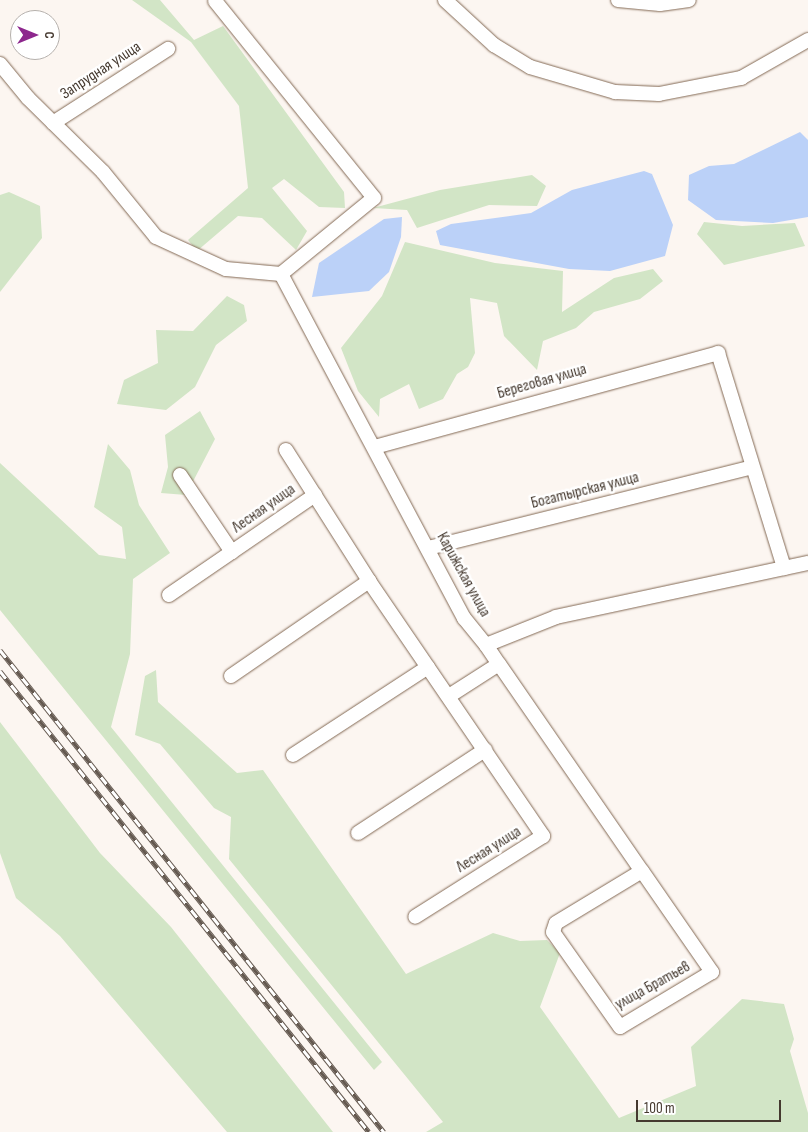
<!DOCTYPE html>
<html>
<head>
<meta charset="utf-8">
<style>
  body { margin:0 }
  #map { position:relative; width:808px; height:1132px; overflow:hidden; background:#fcf6f1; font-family:"Sofia Sans Condensed",sans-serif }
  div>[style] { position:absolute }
  .green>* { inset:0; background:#d2e5c6 }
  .water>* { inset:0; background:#bbd1f8 }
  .roads { filter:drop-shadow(0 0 1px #836954) drop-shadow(0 0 1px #836954) }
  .minor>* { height:14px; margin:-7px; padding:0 7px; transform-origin:7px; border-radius:7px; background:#fff }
  .rail>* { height:5px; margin-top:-2.5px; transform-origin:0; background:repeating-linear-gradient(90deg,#fff 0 9px,#645950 0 18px); box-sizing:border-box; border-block:1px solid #645950 }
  span { translate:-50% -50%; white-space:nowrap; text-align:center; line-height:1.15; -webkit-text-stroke:5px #fff; paint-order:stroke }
  .street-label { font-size:16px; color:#45392f }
  .north { position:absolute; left:10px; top:10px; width:50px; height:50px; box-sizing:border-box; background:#fff; border:1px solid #b5b0ac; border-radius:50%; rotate:90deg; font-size:14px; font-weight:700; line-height:20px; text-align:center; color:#45392f }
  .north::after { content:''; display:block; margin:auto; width:18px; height:22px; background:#8d278d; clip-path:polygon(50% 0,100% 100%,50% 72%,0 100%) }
  .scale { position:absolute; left:636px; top:1100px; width:145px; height:22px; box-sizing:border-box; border:2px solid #45392f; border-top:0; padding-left:6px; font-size:15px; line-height:18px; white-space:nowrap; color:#45392f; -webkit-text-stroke:4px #fff; paint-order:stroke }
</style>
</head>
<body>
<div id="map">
  <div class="green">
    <div style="clip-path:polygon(132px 0,160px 0,194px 40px,223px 26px,344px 192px,345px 208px,319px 207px,284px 179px,272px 188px,307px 231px,296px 250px,262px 218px,238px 216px,197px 251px,188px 240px,248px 188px,239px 106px,191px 42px)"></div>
    <div style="clip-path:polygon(532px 175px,546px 186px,537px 206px,489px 205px,417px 228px,407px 210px,373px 208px,440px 190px)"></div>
    <div style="clip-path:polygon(9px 192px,40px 206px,42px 238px,0 292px,0 195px)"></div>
    <div style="clip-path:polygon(704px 222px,742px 226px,795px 223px,805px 246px,724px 265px,697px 234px)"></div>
    <div style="clip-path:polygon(405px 242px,495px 263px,563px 271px,562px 312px,614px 278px,653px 269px,663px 281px,640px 299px,594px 312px,576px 328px,543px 341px,537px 370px,504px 336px,497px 303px,470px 298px,475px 353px,468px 367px,457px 374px,443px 399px,419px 409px,409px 384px,380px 399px,379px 417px,358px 391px,341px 348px,382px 296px)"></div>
    <div style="clip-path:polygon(227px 296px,244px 305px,247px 321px,216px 345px,195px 387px,166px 410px,117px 404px,124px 380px,158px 363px,156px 330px,193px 331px)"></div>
    <div style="clip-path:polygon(200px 411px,215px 439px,186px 495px,161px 493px,168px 467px,165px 435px)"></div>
    <div style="clip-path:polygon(108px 444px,130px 470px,139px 505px,170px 553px,133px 579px,130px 654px,111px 727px,382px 1062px,374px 1070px,0 610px,0 463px,99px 555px,126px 559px,122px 527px,94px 507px)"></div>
    <div style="clip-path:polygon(156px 670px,158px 702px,237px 773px,263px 770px,406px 974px,493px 933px,520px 941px,547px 940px,560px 953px,540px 1007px,619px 1118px,696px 1086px,691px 1047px,742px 999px,784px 1004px,794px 1039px,790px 1051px,808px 1113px,808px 1132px,426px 1132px,443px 1122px,229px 859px,231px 817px,214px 808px,160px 744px,135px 735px,145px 676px)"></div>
    <div style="clip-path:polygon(0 722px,100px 853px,171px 927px,333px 1132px,227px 1132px,60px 936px,16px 898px,0 853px)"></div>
  </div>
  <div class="water">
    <div style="clip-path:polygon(800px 132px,808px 140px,808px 217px,773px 223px,716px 220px,688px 200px,689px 175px,709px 166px,734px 164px)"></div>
    <div style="clip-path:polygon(644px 171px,652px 174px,673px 225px,665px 256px,610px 271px,569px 269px,440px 245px,436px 231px,451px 224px,531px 213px,572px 190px)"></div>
    <div style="clip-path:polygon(402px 217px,401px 237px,389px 272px,369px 291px,312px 297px,319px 263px,384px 219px)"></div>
  </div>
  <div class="roads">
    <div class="minor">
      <div style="left:445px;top:0;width:67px;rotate:42.6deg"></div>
      <div style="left:494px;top:45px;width:42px;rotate:31.4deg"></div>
      <div style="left:530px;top:67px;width:89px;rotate:16.4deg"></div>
      <div style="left:615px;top:92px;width:44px;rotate:2.6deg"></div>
      <div style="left:659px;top:94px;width:84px;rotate:-11deg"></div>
      <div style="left:741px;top:78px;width:77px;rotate:-29.6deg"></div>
      <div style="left:618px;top:0;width:42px;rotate:5.4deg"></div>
      <div style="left:660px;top:4px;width:29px;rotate:-8deg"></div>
      <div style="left:0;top:64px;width:44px;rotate:50.5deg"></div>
      <div style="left:28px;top:98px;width:105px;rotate:44.6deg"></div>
      <div style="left:103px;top:172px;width:84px;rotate:50.8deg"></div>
      <div style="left:156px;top:237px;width:77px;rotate:24.6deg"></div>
      <div style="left:226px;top:269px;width:55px;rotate:5.2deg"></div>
      <div style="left:281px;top:274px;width:120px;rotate:-39.3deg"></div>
      <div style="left:374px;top:198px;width:253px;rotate:-128.9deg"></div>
      <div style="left:53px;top:123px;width:137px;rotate:-32.8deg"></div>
      <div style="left:281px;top:274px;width:390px;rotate:62deg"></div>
      <div style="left:464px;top:618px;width:35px;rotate:51deg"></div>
      <div style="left:486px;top:645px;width:75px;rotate:-21.8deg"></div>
      <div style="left:556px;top:617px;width:258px;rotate:-12.1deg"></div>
      <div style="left:375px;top:447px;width:356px;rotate:-15.3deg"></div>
      <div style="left:718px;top:353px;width:225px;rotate:72.9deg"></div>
      <div style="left:286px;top:450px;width:155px;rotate:57.6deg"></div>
      <div style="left:369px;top:581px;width:309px;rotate:55.7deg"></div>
      <div style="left:543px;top:836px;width:151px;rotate:147.7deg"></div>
      <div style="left:180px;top:475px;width:93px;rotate:56deg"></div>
      <div style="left:428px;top:548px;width:332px;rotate:-14deg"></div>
      <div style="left:169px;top:595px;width:177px;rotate:-34.4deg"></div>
      <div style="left:486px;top:645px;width:23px;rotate:56deg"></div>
      <div style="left:499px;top:664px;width:252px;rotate:55.4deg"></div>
      <div style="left:642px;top:871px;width:123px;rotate:55.3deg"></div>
      <div style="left:712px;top:972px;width:107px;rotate:149.1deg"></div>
      <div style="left:620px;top:1027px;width:116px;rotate:-125.2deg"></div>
      <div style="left:553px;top:932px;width:9px;rotate:-72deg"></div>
      <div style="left:556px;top:923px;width:100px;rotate:-31.2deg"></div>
      <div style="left:231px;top:676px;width:168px;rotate:-34.5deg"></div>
      <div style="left:449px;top:696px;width:59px;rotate:-32.6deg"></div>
      <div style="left:293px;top:755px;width:161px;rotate:-33.1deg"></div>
      <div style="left:358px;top:833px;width:152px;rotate:-33.2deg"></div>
    </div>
  </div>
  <div class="rail">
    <div style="left:0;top:650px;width:616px;rotate:51.46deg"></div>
    <div style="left:0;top:671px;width:590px;rotate:51.33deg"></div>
  </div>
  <div class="street-label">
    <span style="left:101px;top:71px;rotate:-33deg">Запрудная улица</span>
    <span style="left:542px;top:382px;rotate:-16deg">Береговая улица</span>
    <span style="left:585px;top:491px;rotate:-14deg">Богатырская улица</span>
    <span style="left:264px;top:509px;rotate:-35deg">Лесная улица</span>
    <span style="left:463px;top:575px;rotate:61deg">Карижская улица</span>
    <span style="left:489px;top:850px;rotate:-32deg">Лесная улица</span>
    <span style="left:653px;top:986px;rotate:-29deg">улица Братьев</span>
  </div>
  <div class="north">С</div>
  <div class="scale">100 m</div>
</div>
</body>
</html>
